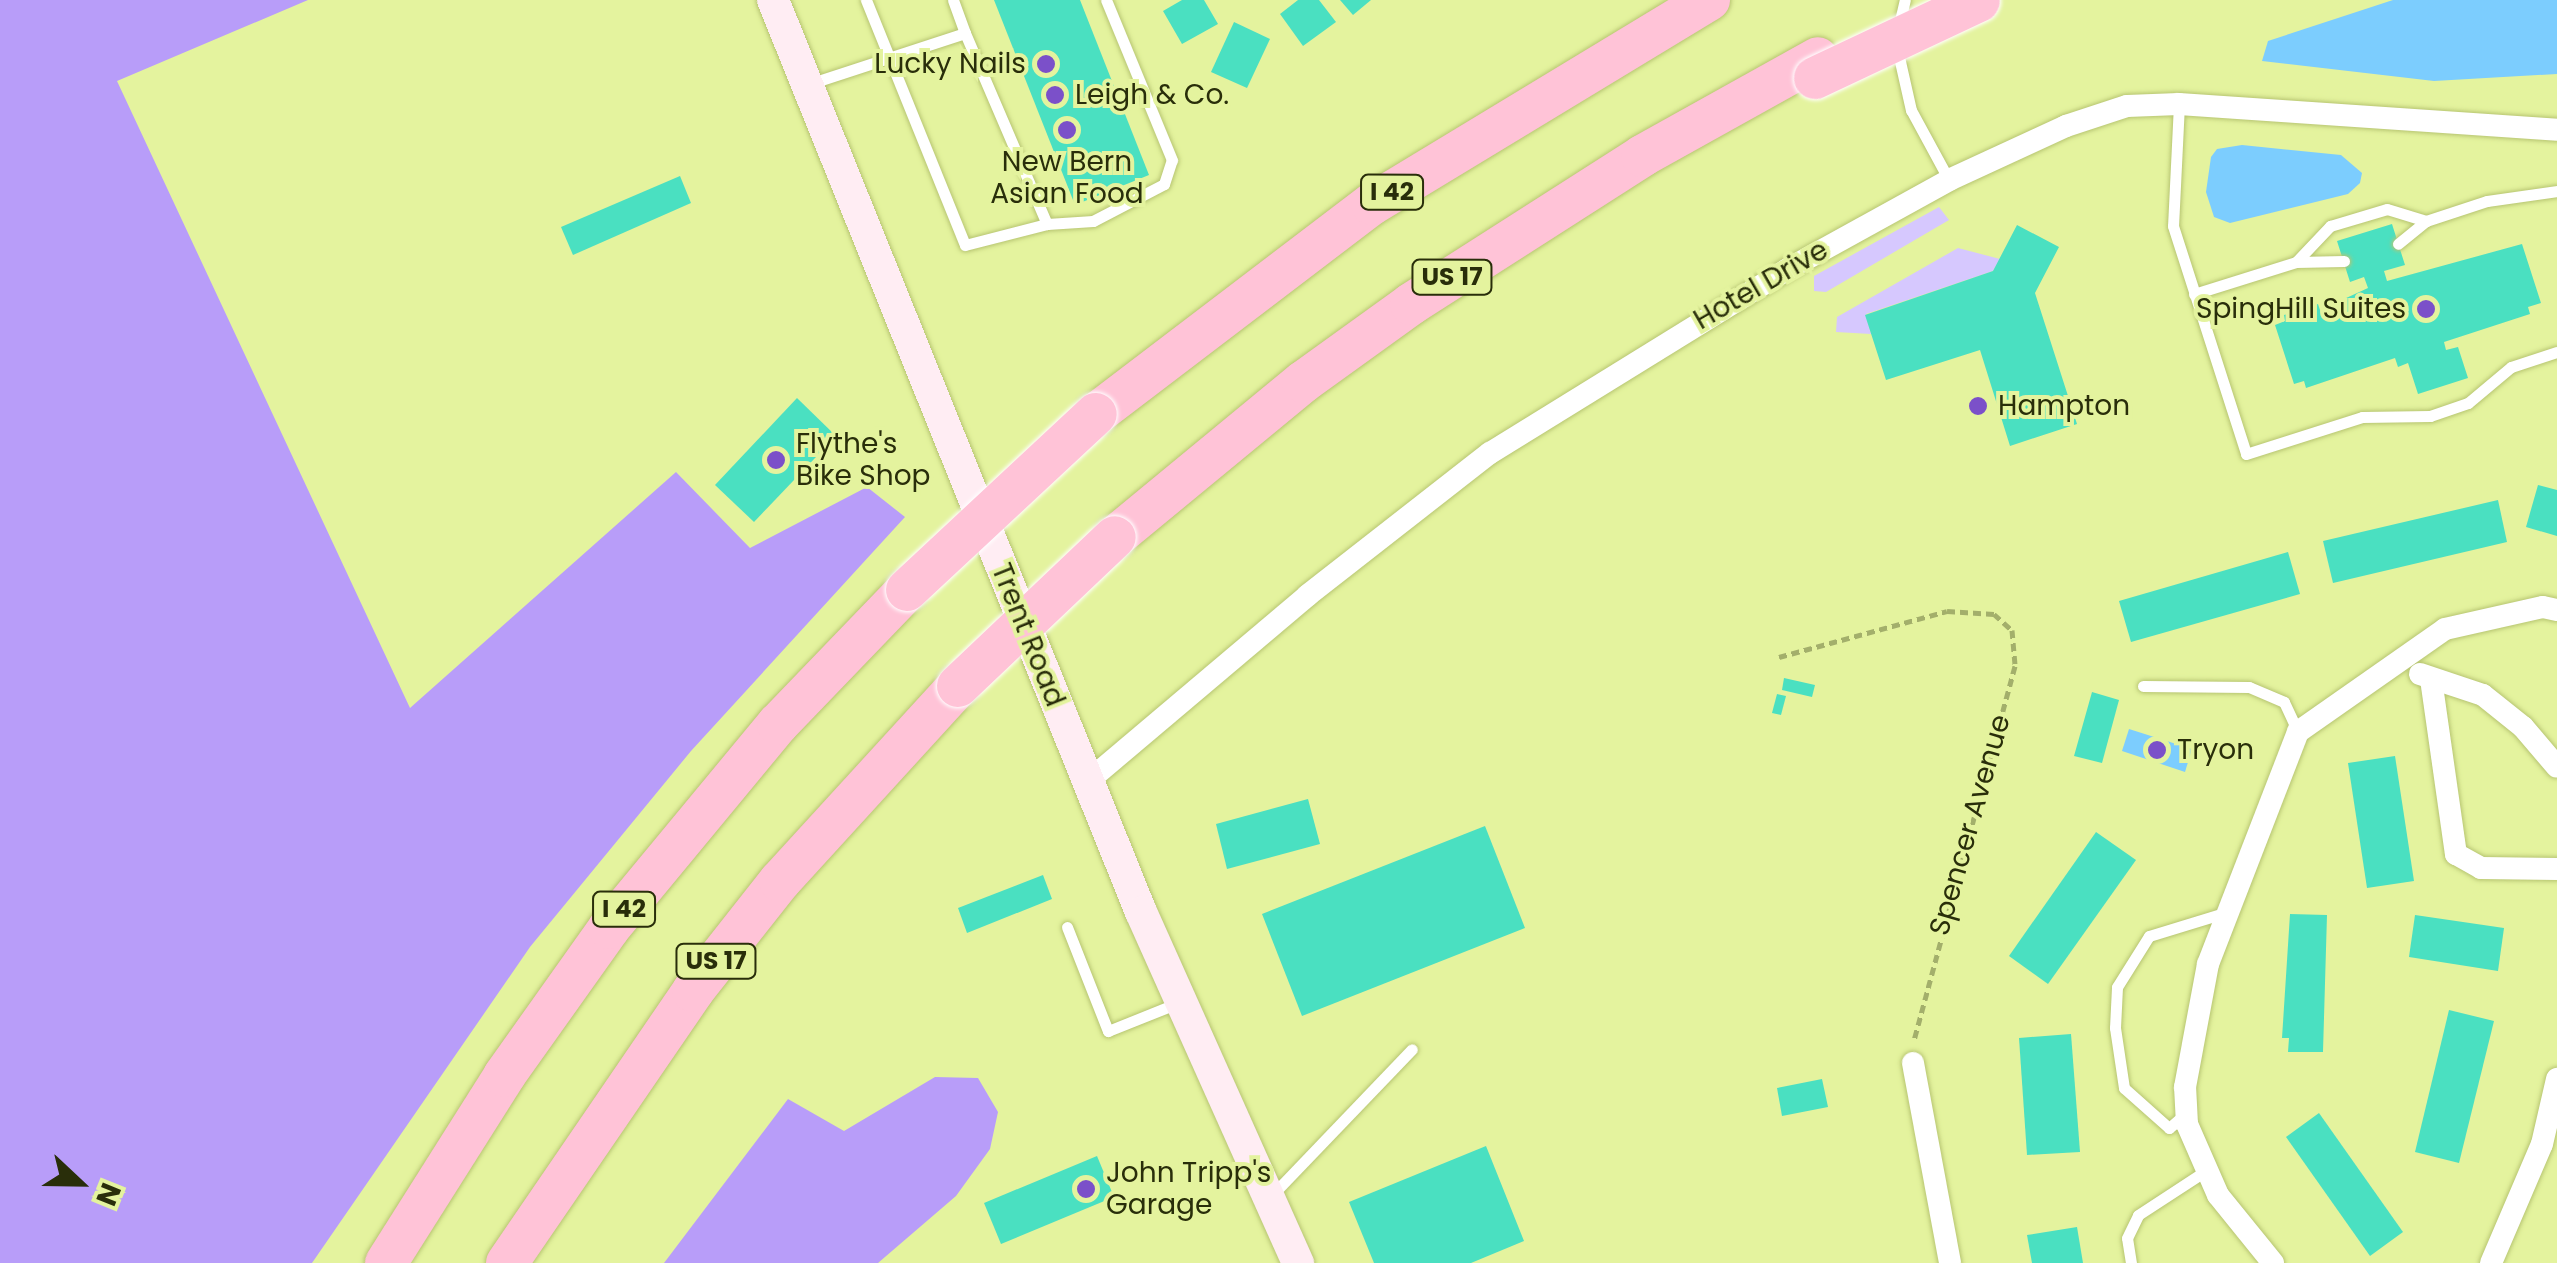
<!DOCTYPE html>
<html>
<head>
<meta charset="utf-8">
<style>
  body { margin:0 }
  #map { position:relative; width:2557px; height:1263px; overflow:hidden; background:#e4f39e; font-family:Poppins,sans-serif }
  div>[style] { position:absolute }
  .green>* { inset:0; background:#d6c8fe }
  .forest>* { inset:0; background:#b89df9 }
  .water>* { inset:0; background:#7ccdfe }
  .building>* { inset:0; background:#4ae0c1 }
  .path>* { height:5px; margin-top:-2.5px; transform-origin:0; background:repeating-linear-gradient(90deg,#a3af6b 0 8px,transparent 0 13px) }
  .roads { filter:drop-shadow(0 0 2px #b7c572) drop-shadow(0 0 2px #b7c572) }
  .lane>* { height:11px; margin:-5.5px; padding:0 5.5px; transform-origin:5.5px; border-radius:5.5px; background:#fff }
  .street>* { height:22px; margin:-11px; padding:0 11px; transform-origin:11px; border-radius:11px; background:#fff }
  .secondary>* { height:32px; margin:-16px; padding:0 16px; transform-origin:16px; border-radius:16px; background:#ffedf3 }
  .highway>* { height:42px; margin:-21px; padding:0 21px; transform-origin:21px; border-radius:21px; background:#ffc3d7 }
  .bridges { filter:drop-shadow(0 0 2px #fff) drop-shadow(0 0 2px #fff) }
  .highway-bridge>* { height:42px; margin:-21px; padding:0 21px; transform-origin:21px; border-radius:21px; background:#ffc3d7 }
  .dots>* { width:28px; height:28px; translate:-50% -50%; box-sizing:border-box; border:5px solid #e4f39e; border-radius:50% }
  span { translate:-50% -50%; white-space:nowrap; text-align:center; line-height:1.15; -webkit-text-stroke:8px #e4f39e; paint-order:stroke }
  .shield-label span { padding:2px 8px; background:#e4f39e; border:2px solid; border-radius:8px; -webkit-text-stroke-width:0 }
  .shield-label { font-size:25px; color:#292e0a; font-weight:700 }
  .poi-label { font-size:28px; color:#292e0a }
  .right { translate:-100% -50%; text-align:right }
  .left { translate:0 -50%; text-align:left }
  .street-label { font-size:28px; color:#292e0a }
  .north { position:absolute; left:30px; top:1133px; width:100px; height:100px; -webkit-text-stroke:8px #e4f39e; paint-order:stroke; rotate:112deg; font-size:28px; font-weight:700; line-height:40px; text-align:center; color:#292e0a }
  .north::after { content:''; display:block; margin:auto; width:35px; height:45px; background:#292e0a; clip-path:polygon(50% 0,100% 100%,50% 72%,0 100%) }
</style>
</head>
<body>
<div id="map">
  <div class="green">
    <div style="clip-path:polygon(1939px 207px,1949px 220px,1826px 292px,1814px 291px,1814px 276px)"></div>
    <div style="clip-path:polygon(1958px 248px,2000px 259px,1993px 271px,1866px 314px,1871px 334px,1836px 332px,1837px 317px)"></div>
  </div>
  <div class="forest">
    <div style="clip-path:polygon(0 0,308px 0,117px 81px,410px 708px,676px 472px,750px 548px,867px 487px,905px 517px,691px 751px,530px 947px,312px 1263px,0 1263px)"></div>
    <div style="clip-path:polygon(935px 1077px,978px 1078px,998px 1112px,990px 1149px,956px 1196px,878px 1263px,664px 1263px,788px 1099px,844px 1131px)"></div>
  </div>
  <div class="water">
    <div style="clip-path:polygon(2393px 0,2557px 0,2557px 74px,2434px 81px,2262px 61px,2268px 41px)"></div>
    <div style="clip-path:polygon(2242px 145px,2341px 155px,2362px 173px,2360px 183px,2348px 194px,2230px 223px,2214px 217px,2206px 192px,2211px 157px,2217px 149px)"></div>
    <div style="clip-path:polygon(2129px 729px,2192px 749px,2185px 772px,2122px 751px)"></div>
  </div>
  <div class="building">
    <div style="clip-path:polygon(994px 0,1080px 0,1149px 175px,1075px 205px)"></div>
    <div style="clip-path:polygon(1182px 0,1204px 0,1218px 24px,1182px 44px,1163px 11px)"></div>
    <div style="clip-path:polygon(1298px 0,1319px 0,1336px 22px,1303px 46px,1280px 14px)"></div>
    <div style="clip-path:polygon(1340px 0,1371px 0,1353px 15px)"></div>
    <div style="clip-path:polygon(1234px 22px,1270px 39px,1247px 88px,1211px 72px)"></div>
    <div style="clip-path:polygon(680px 176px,691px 203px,573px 255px,561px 227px)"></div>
    <div style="clip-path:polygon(2392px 224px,2405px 265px,2384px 271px,2387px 281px,2522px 244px,2541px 303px,2528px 307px,2530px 314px,2444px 342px,2446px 350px,2458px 347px,2468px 378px,2418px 394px,2408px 363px,2398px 367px,2395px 358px,2306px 388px,2304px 381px,2294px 384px,2275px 325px,2285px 321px,2284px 315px,2318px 304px,2320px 310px,2368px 288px,2364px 277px,2350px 282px,2337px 241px)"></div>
    <div style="clip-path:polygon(2017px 225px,2059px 247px,2035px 293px,2077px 424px,2010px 446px,1980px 350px,1886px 380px,1865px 315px,1993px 271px)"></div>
    <div style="clip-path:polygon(797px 398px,836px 436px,754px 522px,715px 485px)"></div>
    <div style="clip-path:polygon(2538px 485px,2557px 490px,2557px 536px,2526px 527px)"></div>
    <div style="clip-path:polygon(2498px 500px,2507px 542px,2333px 583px,2323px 541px)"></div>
    <div style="clip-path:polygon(2288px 552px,2300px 594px,2131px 642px,2119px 601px)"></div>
    <div style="clip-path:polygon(1784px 678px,1815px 685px,1812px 697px,1782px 690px)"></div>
    <div style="clip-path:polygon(2092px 692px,2119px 700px,2102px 763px,2074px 756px)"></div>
    <div style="clip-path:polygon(1777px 694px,1786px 696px,1781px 715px,1772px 713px)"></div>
    <div style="clip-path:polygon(2395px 756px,2414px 881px,2367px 888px,2348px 763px)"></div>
    <div style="clip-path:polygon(1308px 799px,1320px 844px,1227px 869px,1216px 824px)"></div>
    <div style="clip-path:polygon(1485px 826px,1525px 928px,1302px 1016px,1262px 914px)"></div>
    <div style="clip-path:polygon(2096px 832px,2136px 860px,2048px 984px,2009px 956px)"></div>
    <div style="clip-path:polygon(1043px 875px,1052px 899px,967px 933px,958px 908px)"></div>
    <div style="clip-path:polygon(2290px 914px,2327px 915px,2323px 1052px,2288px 1052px,2289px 1038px,2282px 1038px)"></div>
    <div style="clip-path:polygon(2415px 915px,2504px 928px,2498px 971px,2409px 957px)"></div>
    <div style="clip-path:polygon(2449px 1010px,2494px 1021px,2459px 1163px,2415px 1152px)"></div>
    <div style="clip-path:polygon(2071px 1034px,2080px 1152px,2027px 1155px,2019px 1038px)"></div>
    <div style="clip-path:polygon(1822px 1079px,1828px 1107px,1782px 1116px,1777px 1088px)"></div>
    <div style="clip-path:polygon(2319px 1113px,2403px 1232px,2370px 1256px,2286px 1137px)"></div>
    <div style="clip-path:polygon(1486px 1146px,1524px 1241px,1471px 1263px,1374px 1263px,1349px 1202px)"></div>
    <div style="clip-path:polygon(1097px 1156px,1114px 1197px,1001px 1244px,984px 1203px)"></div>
    <div style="clip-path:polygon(2077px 1227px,2083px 1263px,2032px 1263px,2027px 1235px)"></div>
  </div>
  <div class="path">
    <div style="left:1779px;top:657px;width:174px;rotate:-15.3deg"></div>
    <div style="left:1947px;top:611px;width:47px;rotate:3.7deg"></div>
    <div style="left:1994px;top:614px;width:24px;rotate:42deg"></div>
    <div style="left:2012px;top:630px;width:36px;rotate:85deg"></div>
    <div style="left:2015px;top:666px;width:388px;rotate:105.1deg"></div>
  </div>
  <div class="roads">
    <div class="lane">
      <div style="left:866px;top:0;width:264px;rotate:68deg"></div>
      <div style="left:965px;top:245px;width:85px;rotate:-14.4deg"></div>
      <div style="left:1047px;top:224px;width:46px;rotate:-3.7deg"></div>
      <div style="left:1093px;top:221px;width:80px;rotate:-27.5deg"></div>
      <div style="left:1164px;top:184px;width:25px;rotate:-72deg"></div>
      <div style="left:1172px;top:160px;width:173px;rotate:-112.4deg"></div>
      <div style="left:1899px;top:25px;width:26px;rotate:-77deg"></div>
      <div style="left:965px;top:33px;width:208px;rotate:66.8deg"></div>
      <div style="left:1897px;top:48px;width:64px;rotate:77.3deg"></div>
      <div style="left:1911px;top:110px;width:80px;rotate:61.5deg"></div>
      <div style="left:812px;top:83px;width:161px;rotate:-18.1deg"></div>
      <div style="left:965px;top:33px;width:35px;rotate:-110deg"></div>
      <div style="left:2179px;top:104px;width:122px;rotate:92.8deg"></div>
      <div style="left:2173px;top:226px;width:239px;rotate:72.2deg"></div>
      <div style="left:2246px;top:454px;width:122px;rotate:-17.7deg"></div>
      <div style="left:2362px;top:417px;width:68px;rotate:-0.8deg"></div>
      <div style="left:2430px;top:416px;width:40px;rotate:-18.9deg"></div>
      <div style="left:2468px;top:403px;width:56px;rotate:-39.9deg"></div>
      <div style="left:2511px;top:367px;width:48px;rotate:-18.1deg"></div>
      <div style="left:2426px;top:221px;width:64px;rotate:-18.2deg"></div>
      <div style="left:2487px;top:201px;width:71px;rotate:-8.1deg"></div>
      <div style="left:2344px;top:261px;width:48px;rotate:178.8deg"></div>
      <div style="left:2296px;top:262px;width:50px;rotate:-46.6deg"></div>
      <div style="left:2330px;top:226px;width:59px;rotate:-16.6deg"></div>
      <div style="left:2387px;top:209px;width:41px;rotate:17.1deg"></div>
      <div style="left:2426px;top:221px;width:36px;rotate:141deg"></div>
      <div style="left:2194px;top:294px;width:107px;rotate:-17.4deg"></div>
      <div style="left:2143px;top:686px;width:106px;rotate:0.5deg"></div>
      <div style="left:2249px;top:687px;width:38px;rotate:23deg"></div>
      <div style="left:2284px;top:702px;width:33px;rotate:65deg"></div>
      <div style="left:1067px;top:927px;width:112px;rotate:68.5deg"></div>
      <div style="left:1108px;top:1031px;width:75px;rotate:-21.8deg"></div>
      <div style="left:2184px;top:1115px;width:20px;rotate:139deg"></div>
      <div style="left:2169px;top:1128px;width:60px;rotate:-138.4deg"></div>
      <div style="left:2124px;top:1088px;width:61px;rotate:-98.5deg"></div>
      <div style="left:2115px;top:1028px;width:41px;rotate:-87.2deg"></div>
      <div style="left:2117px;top:987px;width:60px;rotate:-57.9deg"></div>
      <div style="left:2149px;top:936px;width:82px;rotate:-17.1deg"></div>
      <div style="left:1274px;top:1193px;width:199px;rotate:-46.2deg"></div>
      <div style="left:2131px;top:1263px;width:25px;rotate:-99deg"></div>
      <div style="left:2127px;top:1238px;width:25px;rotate:-64deg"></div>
      <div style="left:2138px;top:1215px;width:82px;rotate:-33.1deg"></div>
    </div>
    <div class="street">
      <div style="left:2420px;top:674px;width:66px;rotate:18.4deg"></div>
      <div style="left:2483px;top:695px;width:51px;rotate:38.7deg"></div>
      <div style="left:2523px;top:727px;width:52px;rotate:49.6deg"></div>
      <div style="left:2431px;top:679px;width:177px;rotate:81.9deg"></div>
      <div style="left:2456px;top:854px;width:29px;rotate:29deg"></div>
      <div style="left:2481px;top:868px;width:76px;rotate:0.8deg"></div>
      <div style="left:1087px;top:782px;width:289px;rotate:-40.2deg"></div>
      <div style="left:1308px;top:595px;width:231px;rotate:-38deg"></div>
      <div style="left:1490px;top:453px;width:350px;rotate:-31.7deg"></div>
      <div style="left:1788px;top:269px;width:184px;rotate:-28.9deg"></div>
      <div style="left:1949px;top:180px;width:129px;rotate:-24.8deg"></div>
      <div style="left:2066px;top:126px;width:64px;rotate:-18.2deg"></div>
      <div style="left:2127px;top:106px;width:52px;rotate:-2.2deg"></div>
      <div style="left:2179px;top:104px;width:379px;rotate:3.9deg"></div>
      <div style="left:1913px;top:1063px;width:203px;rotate:79.5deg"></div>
      <div style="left:2273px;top:1263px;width:87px;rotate:-129deg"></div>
      <div style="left:2218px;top:1195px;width:77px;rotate:-113.6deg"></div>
      <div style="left:2187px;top:1124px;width:37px;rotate:-93deg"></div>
      <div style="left:2185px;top:1087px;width:125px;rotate:-79.4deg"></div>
      <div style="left:2208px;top:964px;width:249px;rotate:-68.8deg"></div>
      <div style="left:2298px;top:732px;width:179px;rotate:-35deg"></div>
      <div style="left:2445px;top:629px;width:100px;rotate:-12.7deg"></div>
      <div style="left:2543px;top:607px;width:14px;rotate:12deg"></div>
      <div style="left:2491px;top:1263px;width:129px;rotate:-66.8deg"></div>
      <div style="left:2542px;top:1144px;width:67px;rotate:-77deg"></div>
    </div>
    <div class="secondary">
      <div style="left:773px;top:0;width:983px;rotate:68.03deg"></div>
      <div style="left:1141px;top:912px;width:385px;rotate:65.9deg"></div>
    </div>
    <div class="highway">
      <div style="left:1096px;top:414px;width:347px;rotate:-37.3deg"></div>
      <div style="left:1372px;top:204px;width:394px;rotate:-31.2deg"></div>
      <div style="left:1115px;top:537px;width:244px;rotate:-39.5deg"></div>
      <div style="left:1303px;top:382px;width:133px;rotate:-35.8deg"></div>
      <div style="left:1411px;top:304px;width:274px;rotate:-32.6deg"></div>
      <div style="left:1642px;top:156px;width:201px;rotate:-29.1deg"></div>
      <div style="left:386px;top:1263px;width:221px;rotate:-57.7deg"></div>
      <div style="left:504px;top:1076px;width:181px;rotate:-54.6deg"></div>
      <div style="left:609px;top:928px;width:265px;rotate:-50.4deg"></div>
      <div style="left:778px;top:724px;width:186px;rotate:-46.1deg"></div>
      <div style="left:507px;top:1263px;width:330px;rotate:-55.6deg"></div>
      <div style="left:693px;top:991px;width:140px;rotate:-51.7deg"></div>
      <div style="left:780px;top:881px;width:264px;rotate:-47.6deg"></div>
    </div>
  </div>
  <div class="bridges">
    <div class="highway-bridge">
      <div style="left:1815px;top:78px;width:181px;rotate:-25.2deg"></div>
      <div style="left:907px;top:590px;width:258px;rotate:-43deg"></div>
      <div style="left:958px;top:686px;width:216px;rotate:-43.5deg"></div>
    </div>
  </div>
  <div class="dots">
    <div style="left:1046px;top:64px;background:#7b50c9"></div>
    <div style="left:1055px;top:95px;background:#7b50c9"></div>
    <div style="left:1067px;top:130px;background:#7b50c9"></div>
    <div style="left:2426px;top:309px;background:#7b50c9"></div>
    <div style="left:1978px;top:406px;background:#7b50c9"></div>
    <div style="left:776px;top:460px;background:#7b50c9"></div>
    <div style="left:2157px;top:750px;background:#7b50c9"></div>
    <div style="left:1086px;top:1189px;background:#7b50c9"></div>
  </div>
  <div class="shield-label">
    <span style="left:1392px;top:192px">I 42</span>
    <span style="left:1452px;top:277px">US 17</span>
    <span style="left:624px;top:909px">I 42</span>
    <span style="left:716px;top:961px">US 17</span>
  </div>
  <div class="poi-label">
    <span class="right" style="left:1026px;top:64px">Lucky Nails</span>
    <span class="left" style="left:1075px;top:95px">Leigh &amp; Co.</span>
    <span style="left:1067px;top:178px">New Bern<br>Asian Food</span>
    <span class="right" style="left:2406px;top:309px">SpingHill Suites</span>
    <span class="left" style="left:1998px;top:406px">Hampton</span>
    <span class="left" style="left:796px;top:460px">Flythe's<br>Bike Shop</span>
    <span class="left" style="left:2177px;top:750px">Tryon</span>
    <span class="left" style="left:1106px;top:1189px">John Tripp's<br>Garage</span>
  </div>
  <div class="street-label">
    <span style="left:1761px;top:285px;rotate:-30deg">Hotel Drive</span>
    <span style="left:1028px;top:635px;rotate:68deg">Trent Road</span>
    <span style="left:1970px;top:825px;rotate:-74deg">Spencer Avenue</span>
  </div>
  <div class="north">N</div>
</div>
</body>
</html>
